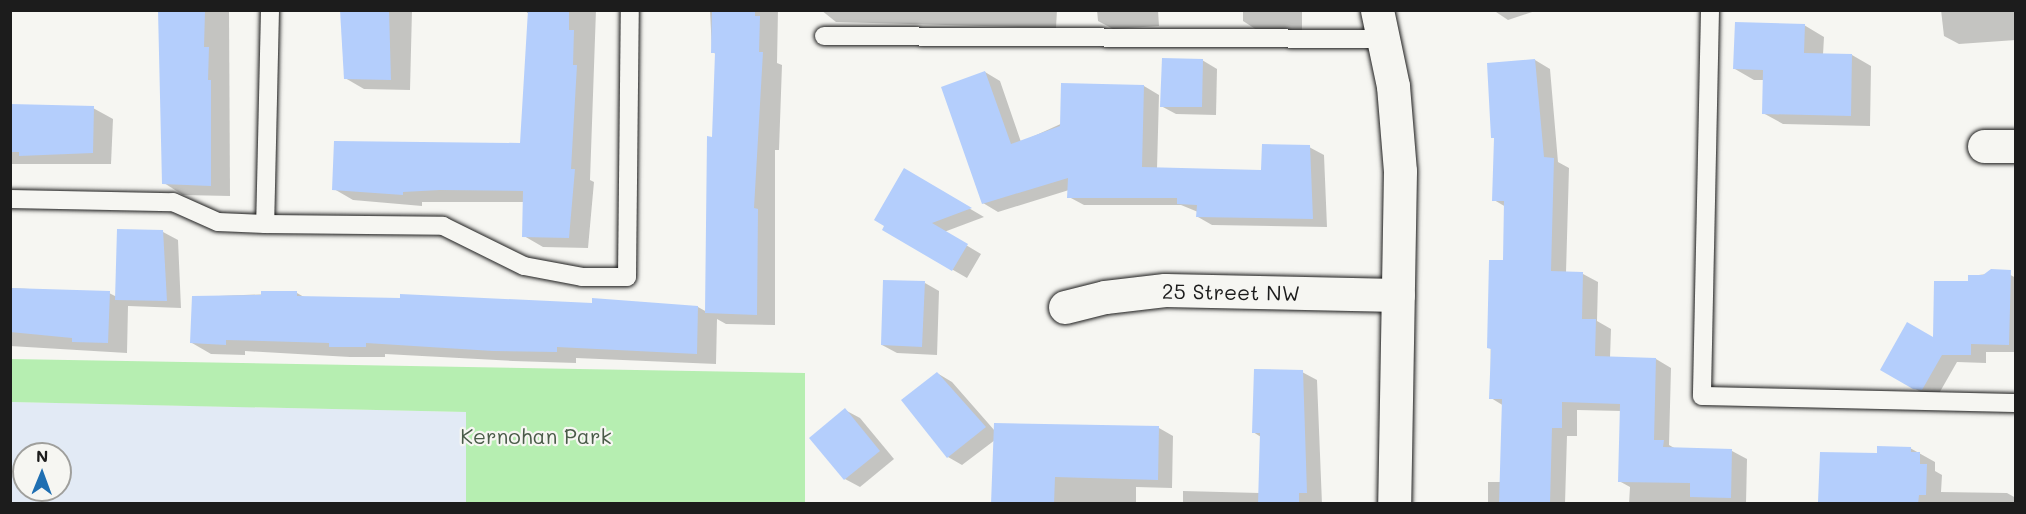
<!DOCTYPE html>
<html>
<head>
<meta charset="utf-8">
<style>
  body { margin:0 }
  #map { position:relative; width:2026px; height:514px; overflow:hidden; background:#f6f6f2; font-family:Mali,sans-serif }
  div>[style] { position:absolute }
  .built>* { inset:0; background:#e2eaf5 }
  .green>* { inset:0; background:#b6eeb1 }
  .shadow>* { inset:0; background:#0003 }
  .building>* { inset:0; background:#b4cefc }
  .roads { filter:drop-shadow(0 0 2px #1c1c1c) drop-shadow(0 0 2px #1c1c1c) }
  .lane>* { height:18px; margin:-9px; padding:0 9px; transform-origin:9px; border-radius:9px; background:#f6f6f2 }
  .street>* { height:33px; margin:-16.5px; padding:0 16.5px; transform-origin:16.5px; border-radius:16.5px; background:#f6f6f2 }
  span { translate:-50% -50%; white-space:nowrap; text-align:center; line-height:1.15; -webkit-text-stroke:4.5px #f6f6f2; paint-order:stroke }
  .street-label { font-size:21px; color:#1c1c1c }
  .park-label { font-size:21px; color:#4a5b49 }
  .frame { position:absolute; inset:0; border:12px solid #1c1c1c; pointer-events:none }
  .north { position:absolute; left:12px; top:442px; width:60px; height:60px; box-sizing:border-box; background:#f6f6f2; border:2px solid #9f9f9c; border-radius:50%; rotate:1deg; font-size:16px; font-weight:700; line-height:24px; text-align:center; color:#1c1c1c }
  .north::after { content:''; display:block; margin:auto; width:21px; height:27px; background:#1f6fb2; clip-path:polygon(50% 0,100% 100%,50% 72%,0 100%) }
</style>
</head>
<body>
<div id="map">
  <div class="built">
    <div style="clip-path:polygon(evenodd,11px 402px,467px 412px,466px 503px,11px 504px,11px 402px,24px 454px,60px 454px,60px 490px,24px 490px,24px 454px)"></div>
  </div>
  <div class="green">
    <div style="clip-path:polygon(11px 359px,805px 373px,805px 503px,466px 503px,466px 412px,11px 402px)"></div>
  </div>
  <div class="shadow">
    <div style="clip-path:polygon(164px 10px,229px 10px,230px 196px,183px 195px,164px 183px)"></div>
    <div style="clip-path:polygon(412px 10px,410px 90px,364px 89px,345px 78px,342px 11px)"></div>
    <div style="clip-path:polygon(524px 10px,596px 10px,590px 180px,594px 182px,588px 248px,543px 247px,524px 236px,524px 202px,422px 202px,422px 206px,353px 200px,334px 189px,522px 144px,529px 14px)"></div>
    <div style="clip-path:polygon(710px 10px,778px 10px,777px 63px,782px 65px,779px 150px,775px 150px,775px 325px,726px 324px,717px 319px,716px 364px,576px 358px,576px 363px,513px 361px,385px 354px,385px 357px,350px 357px,245px 351px,245px 355px,211px 354px,192px 343px,193px 297px,297px 293px,304px 297px,698px 307px,707px 312px,716px 54px,712px 52px)"></div>
    <div style="clip-path:polygon(821px 10px,1057px 10px,1056px 28px,836px 22px)"></div>
    <div style="clip-path:polygon(1097px 10px,1158px 10px,1159px 26px,1113px 29px,1098px 21px)"></div>
    <div style="clip-path:polygon(1243px 10px,1302px 10px,1302px 31px,1257px 30px,1243px 21px)"></div>
    <div style="clip-path:polygon(1493px 10px,1538px 10px,1508px 20px)"></div>
    <div style="clip-path:polygon(1941px 10px,2016px 10px,2016px 40px,1959px 44px,1944px 36px)"></div>
    <div style="clip-path:polygon(1804px 25px,1824px 37px,1823px 55px,1852px 55px,1871px 66px,1870px 126px,1783px 124px,1763px 113px,1764px 80px,1754px 80px,1735px 69px)"></div>
    <div style="clip-path:polygon(1202px 60px,1217px 69px,1216px 115px,1176px 114px,1161px 106px)"></div>
    <div style="clip-path:polygon(1535px 60px,1550px 69px,1558px 162px,1569px 168px,1566px 273px,1583px 274px,1598px 282px,1597px 321px,1611px 329px,1610px 358px,1656px 359px,1671px 368px,1669px 445px,1676px 449px,1732px 451px,1747px 459px,1746px 504px,1629px 504px,1630px 487px,1619px 481px,1622px 411px,1577px 410px,1577px 436px,1567px 436px,1565px 504px,1488px 504px,1488px 482px,1501px 482px,1504px 406px,1491px 398px,1490px 261px,1505px 262px,1506px 207px,1494px 200px,1496px 139px,1492px 137px)"></div>
    <div style="clip-path:polygon(985px 72px,1000px 81px,1021px 142px,1144px 86px,1159px 95px,1157px 169px,1263px 172px,1309px 147px,1324px 155px,1327px 227px,1212px 225px,1198px 217px,1198px 212px,1181px 205px,1084px 205px,1069px 197px,1069px 190px,998px 212px,983px 203px)"></div>
    <div style="clip-path:polygon(10px 105px,93px 108px,113px 119px,111px 164px,10px 164px)"></div>
    <div style="clip-path:polygon(904px 170px,984px 217px,944px 232px,981px 254px,967px 278px,884px 230px)"></div>
    <div style="clip-path:polygon(163px 232px,178px 240px,181px 308px,128px 306px,127px 353px,10px 346px,10px 288px,109px 293px,117px 297px)"></div>
    <div style="clip-path:polygon(2005px 272px,2016px 278px,2016px 352px,1986px 352px,1986px 363px,1957px 362px,1937px 397px,1929px 397px,1882px 369px,1934px 339px,1970px 283px,1970px 276px)"></div>
    <div style="clip-path:polygon(925px 283px,939px 291px,937px 355px,897px 353px,882px 345px)"></div>
    <div style="clip-path:polygon(1302px 372px,1317px 380px,1322px 504px,1183px 504px,1183px 491px,1260px 493px,1261px 437px,1253px 432px)"></div>
    <div style="clip-path:polygon(937px 373px,952px 382px,995px 431px,1159px 428px,1173px 436px,1172px 488px,1136px 487px,1136px 504px,993px 504px,995px 440px,962px 465px,948px 457px)"></div>
    <div style="clip-path:polygon(845px 410px,860px 418px,894px 459px,860px 487px,845px 479px)"></div>
    <div style="clip-path:polygon(1910px 448px,1935px 462px,1935px 471px,1942px 475px,1941px 492px,2007px 493px,2016px 498px,2016px 504px,1820px 504px,1821px 453px,1879px 454px)"></div>
  </div>
  <div class="building">
    <div style="clip-path:polygon(158px 10px,205px 11px,204px 47px,209px 47px,208px 80px,211px 80px,211px 186px,162px 184px)"></div>
    <div style="clip-path:polygon(340px 10px,389px 10px,391px 80px,344px 79px)"></div>
    <div style="clip-path:polygon(528px 10px,569px 10px,569px 30px,574px 30px,573px 65px,577px 65px,571px 169px,575px 169px,569px 238px,522px 237px,523px 191px,440px 190px,403px 192px,403px 195px,332px 190px,334px 141px,520px 143px)"></div>
    <div style="clip-path:polygon(712px 10px,755px 10px,755px 16px,760px 16px,759px 52px,763px 52px,754px 208px,758px 209px,757px 315px,705px 313px,707px 136px,712px 137px,715px 53px,711px 53px)"></div>
    <div style="clip-path:polygon(1735px 22px,1805px 24px,1804px 53px,1852px 54px,1851px 116px,1762px 114px,1763px 70px,1733px 69px)"></div>
    <div style="clip-path:polygon(1162px 58px,1203px 59px,1202px 107px,1160px 107px)"></div>
    <div style="clip-path:polygon(1535px 59px,1544px 157px,1554px 158px,1551px 271px,1583px 272px,1582px 319px,1596px 319px,1595px 356px,1656px 358px,1654px 440px,1664px 440px,1663px 447px,1732px 449px,1731px 498px,1690px 497px,1690px 483px,1618px 482px,1620px 404px,1562px 402px,1562px 428px,1552px 428px,1550px 504px,1499px 504px,1502px 399px,1489px 399px,1491px 349px,1487px 348px,1489px 260px,1503px 260px,1504px 201px,1492px 201px,1494px 138px,1491px 138px,1487px 63px)"></div>
    <div style="clip-path:polygon(985px 71px,1011px 144px,1060px 126px,1061px 83px,1144px 85px,1142px 167px,1261px 170px,1262px 144px,1310px 145px,1313px 219px,1196px 217px,1197px 205px,1177px 204px,1177px 198px,1067px 198px,1068px 178px,982px 204px,941px 87px)"></div>
    <div style="clip-path:polygon(10px 104px,94px 106px,93px 153px,19px 156px,19px 152px,10px 152px)"></div>
    <div style="clip-path:polygon(904px 168px,972px 208px,932px 223px,968px 244px,952px 271px,882px 230px,884px 226px,874px 220px)"></div>
    <div style="clip-path:polygon(117px 229px,163px 230px,167px 301px,115px 300px)"></div>
    <div style="clip-path:polygon(1991px 269px,2011px 270px,2009px 345px,1971px 344px,1971px 355px,1942px 355px,1922px 390px,1913px 389px,1880px 370px,1907px 322px,1933px 337px,1934px 281px,1968px 281px,1968px 275px,1983px 275px)"></div>
    <div style="clip-path:polygon(883px 280px,925px 281px,922px 347px,881px 345px)"></div>
    <div style="clip-path:polygon(10px 288px,110px 291px,108px 343px,72px 342px,72px 338px,10px 332px)"></div>
    <div style="clip-path:polygon(261px 291px,297px 291px,297px 296px,400px 298px,400px 294px,592px 303px,592px 298px,698px 306px,697px 354px,557px 347px,557px 352px,493px 351px,366px 343px,366px 347px,329px 347px,329px 343px,226px 340px,226px 345px,190px 343px,192px 296px,261px 295px)"></div>
    <div style="clip-path:polygon(1254px 369px,1303px 370px,1307px 493px,1299px 493px,1299px 504px,1258px 504px,1260px 433px,1252px 433px)"></div>
    <div style="clip-path:polygon(937px 372px,986px 427px,947px 458px,901px 400px)"></div>
    <div style="clip-path:polygon(845px 408px,880px 451px,844px 480px,809px 438px)"></div>
    <div style="clip-path:polygon(994px 423px,1159px 426px,1158px 480px,1055px 477px,1054px 504px,991px 504px)"></div>
    <div style="clip-path:polygon(1877px 446px,1911px 447px,1911px 452px,1920px 452px,1920px 464px,1927px 464px,1926px 495px,1919px 495px,1918px 504px,1818px 502px,1820px 452px,1877px 453px)"></div>
  </div>
  <div class="roads">
    <div class="lane">
      <div style="left:270px;top:10px;width:214px;rotate:91.3deg"></div>
      <div style="left:265px;top:224px;width:178px;rotate:0.6deg"></div>
      <div style="left:443px;top:226px;width:90px;rotate:26.3deg"></div>
      <div style="left:524px;top:266px;width:59px;rotate:10.7deg"></div>
      <div style="left:582px;top:277px;width:45px"></div>
      <div style="left:627px;top:277px;width:267px;rotate:-89.4deg"></div>
      <div style="left:1710px;top:10px;width:386px;rotate:91.2deg"></div>
      <div style="left:1702px;top:396px;width:314px;rotate:1.3deg"></div>
      <div style="left:824px;top:36px;width:560px;rotate:0.31deg"></div>
      <div style="left:10px;top:199px;width:163px;rotate:1.1deg"></div>
      <div style="left:173px;top:202px;width:49px;rotate:24deg"></div>
      <div style="left:218px;top:222px;width:47px;rotate:2.4deg"></div>
    </div>
    <div class="street">
      <div style="left:1377px;top:10px;width:78px;rotate:78.1deg"></div>
      <div style="left:1393px;top:86px;width:85px;rotate:85.3deg"></div>
      <div style="left:1400px;top:171px;width:333px;rotate:91deg"></div>
      <div style="left:1984px;top:146px;width:32px"></div>
      <div style="left:1065px;top:307px;width:41px;rotate:-14deg"></div>
      <div style="left:1105px;top:297px;width:60px;rotate:-6.7deg"></div>
      <div style="left:1165px;top:290px;width:233px;rotate:1.2deg"></div>
    </div>
  </div>
  <div class="street-label">
    <span style="left:1231px;top:292px;rotate:1deg">25 Street NW</span>
  </div>
  <div class="park-label">
    <span style="left:536px;top:436px">Kernohan Park</span>
  </div>
  <div class="frame"></div>
  <div class="north">N</div>
</div>
</body>
</html>
